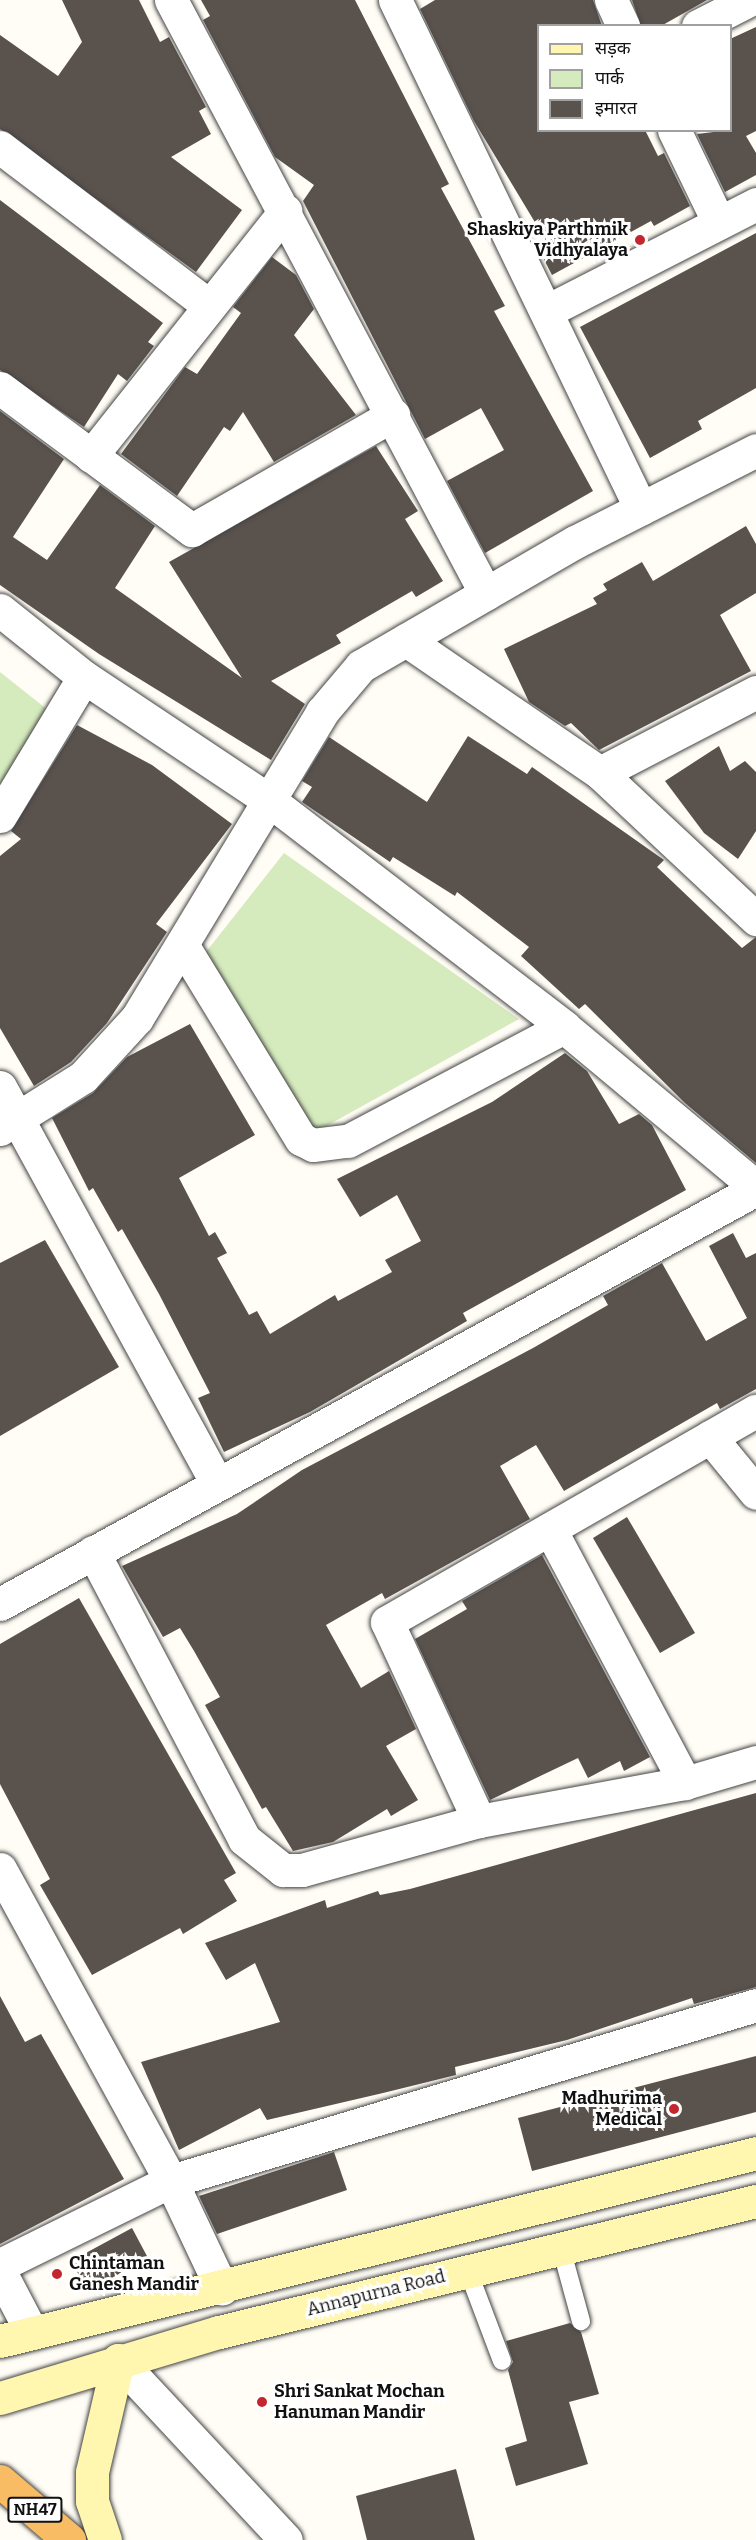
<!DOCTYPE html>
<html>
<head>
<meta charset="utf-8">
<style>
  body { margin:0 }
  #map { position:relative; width:756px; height:2540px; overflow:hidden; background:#fffdf5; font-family:Bitter,"Noto Sans Devanagari",serif }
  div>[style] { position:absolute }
  .green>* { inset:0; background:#d5ebbd }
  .building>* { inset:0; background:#5a524d }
  .roads { filter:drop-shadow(0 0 2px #444) drop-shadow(0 0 2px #444) }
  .service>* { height:18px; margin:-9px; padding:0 9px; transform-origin:9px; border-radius:9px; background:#fff }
  .minor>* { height:33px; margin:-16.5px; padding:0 16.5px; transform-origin:16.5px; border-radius:16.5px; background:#fff }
  .tertiary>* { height:33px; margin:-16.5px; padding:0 16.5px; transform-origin:16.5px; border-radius:16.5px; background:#fff }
  .secondary>* { height:33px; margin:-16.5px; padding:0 16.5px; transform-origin:16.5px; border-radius:16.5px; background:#fff6b0 }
  .trunk>* { height:33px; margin:-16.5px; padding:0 16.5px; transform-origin:16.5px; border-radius:16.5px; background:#f7bc64 }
  .dots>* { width:16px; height:16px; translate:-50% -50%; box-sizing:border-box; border:3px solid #fff; border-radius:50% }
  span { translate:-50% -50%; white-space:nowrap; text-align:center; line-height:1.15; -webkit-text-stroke:6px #fff; paint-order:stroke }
  .shield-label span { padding:2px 4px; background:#fff; border:2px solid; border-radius:4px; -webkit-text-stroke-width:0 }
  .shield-label { font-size:16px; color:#111; font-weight:700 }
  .poi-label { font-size:18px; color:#111; font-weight:700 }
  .right { translate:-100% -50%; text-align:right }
  .left { translate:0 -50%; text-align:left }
  .street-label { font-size:18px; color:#111 }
  .legend { position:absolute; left:537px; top:24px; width:195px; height:108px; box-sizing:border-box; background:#fff; border:2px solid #a0a0a0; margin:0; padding:8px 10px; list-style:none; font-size:18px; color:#111 }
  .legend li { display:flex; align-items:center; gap:12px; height:30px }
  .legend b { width:30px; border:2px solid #a0a0a0 }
</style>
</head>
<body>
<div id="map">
  <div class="green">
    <div style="clip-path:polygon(0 672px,58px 718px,0 813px)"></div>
    <div style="clip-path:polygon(284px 853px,519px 1019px,312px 1134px,202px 957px)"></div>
  </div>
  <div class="building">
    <div style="clip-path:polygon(62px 0,139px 0,160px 42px,169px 37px,206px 107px,199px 111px,211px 134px,171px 157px,242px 210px,196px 272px,0 129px,0 35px,58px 76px,82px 42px)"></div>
    <div style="clip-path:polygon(201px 0,355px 0,449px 184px,441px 188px,505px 306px,494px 311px,593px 491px,485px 553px,447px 481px,504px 450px,481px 408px,425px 439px,303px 201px,314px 185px,275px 157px,203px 20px,210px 16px)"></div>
    <div style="clip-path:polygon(435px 0,593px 0,602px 26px,538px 26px,538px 130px,645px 130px,658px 156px,664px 153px,690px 206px,654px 226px,651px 221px,552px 275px,536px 244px,545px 239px,474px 121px,420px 9px)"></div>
    <div style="clip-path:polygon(632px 0,707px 0,661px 26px,641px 26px)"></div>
    <div style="clip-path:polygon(756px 27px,756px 131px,746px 136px,756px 153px,756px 175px,725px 192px,697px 134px,730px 130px,730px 39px)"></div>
    <div style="clip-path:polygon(0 200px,163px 323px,148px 342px,154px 346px,127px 381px,118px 374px,84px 427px,0 370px)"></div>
    <div style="clip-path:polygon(756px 233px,756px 388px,698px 421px,702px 429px,650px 458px,580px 327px)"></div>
    <div style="clip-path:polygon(272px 257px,296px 275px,314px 309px,294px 335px,356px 415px,274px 462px,243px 412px,230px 431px,224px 427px,177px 496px,121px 454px,185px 367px,197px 374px,241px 313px,233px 307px)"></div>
    <div style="clip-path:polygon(0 411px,64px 459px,13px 537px,47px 560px,100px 485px,155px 526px,115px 588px,242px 678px,169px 562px,376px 446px,418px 511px,405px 519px,443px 581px,416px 597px,412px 591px,336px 635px,341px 643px,271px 681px,305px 704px,271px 760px,99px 654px,0 585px)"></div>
    <div style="clip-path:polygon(746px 526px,756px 544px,756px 593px,720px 615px,751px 671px,599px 750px,571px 723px,565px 726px,529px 702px,504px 649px,597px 604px,593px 598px,607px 590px,603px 584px,642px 562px,653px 581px)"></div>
    <div style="clip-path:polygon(77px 725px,152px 765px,232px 824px,156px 924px,167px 932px,107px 1023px,71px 1062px,34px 1086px,0 1028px,0 856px,21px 839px,11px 831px)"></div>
    <div style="clip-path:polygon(468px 736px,527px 774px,532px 767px,664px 860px,657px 867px,742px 948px,756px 937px,756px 1163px,685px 1103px,585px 1004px,579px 1009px,521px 956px,529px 947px,457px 892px,455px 896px,393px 857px,390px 862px,302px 802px,312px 787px,302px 781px,329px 737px,427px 802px)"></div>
    <div style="clip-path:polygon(719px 746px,730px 771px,745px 761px,756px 772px,756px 831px,738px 859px,704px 833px,665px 781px)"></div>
    <div style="clip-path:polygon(190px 1024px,255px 1135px,179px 1178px,209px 1236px,215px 1232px,227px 1253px,217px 1258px,249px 1315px,257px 1311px,270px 1334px,335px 1295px,338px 1301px,392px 1272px,385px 1260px,421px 1241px,397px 1195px,360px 1217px,337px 1179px,492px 1102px,565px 1053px,587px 1071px,619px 1124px,639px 1114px,652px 1125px,686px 1190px,463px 1313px,467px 1321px,310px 1412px,224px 1452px,198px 1398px,210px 1393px,159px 1294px,122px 1229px,118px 1232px,93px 1188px,89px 1191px,52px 1118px,93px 1093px,127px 1057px)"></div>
    <div style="clip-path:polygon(733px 1233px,746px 1258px,756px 1253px,756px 1389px,720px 1409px,717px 1403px,564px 1491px,536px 1445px,500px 1466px,530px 1519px,385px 1599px,382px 1593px,326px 1625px,361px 1688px,389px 1671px,416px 1729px,386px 1746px,418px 1800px,391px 1816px,387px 1809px,333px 1842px,293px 1851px,266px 1807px,262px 1809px,205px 1705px,220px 1697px,194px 1651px,180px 1628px,163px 1637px,122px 1566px,237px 1514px,302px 1470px,533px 1348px,608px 1305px,603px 1296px,662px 1263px,706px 1341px,747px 1318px,709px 1246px)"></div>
    <div style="clip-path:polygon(45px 1240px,119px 1367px,0 1436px,0 1263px)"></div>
    <div style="clip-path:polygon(627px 1517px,695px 1633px,660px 1653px,593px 1538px)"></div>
    <div style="clip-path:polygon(542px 1555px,650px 1757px,624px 1771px,620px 1761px,588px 1778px,578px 1758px,490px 1800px,415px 1639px,467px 1609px,462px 1601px)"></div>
    <div style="clip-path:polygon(79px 1598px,236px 1873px,224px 1880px,237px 1901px,183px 1934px,180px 1928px,92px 1975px,40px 1885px,50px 1879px,0 1784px,0 1644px)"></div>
    <div style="clip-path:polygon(756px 1793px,756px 1987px,694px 2004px,692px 1998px,567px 2040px,455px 2067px,456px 2075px,383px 2093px,267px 2120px,260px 2108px,179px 2150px,141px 2062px,280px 2022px,255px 1963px,226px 1980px,205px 1943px,325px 1900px,327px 1908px,378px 1891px,380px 1895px,410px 1889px)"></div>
    <div style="clip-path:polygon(0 1996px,25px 2042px,41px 2034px,124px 2179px,0 2244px)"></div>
    <div style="clip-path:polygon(756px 2056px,756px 2112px,532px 2171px,518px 2118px)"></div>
    <div style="clip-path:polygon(334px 2152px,347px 2190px,217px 2234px,199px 2196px)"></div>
    <div style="clip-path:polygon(132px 2228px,148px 2258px,88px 2291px,71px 2261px)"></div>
    <div style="clip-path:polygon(570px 2323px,581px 2332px,599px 2394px,569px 2402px,588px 2464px,516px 2486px,505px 2448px,527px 2441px,508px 2370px,513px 2362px,506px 2341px)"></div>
    <div style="clip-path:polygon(456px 2469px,475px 2540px,367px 2540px,356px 2496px)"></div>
  </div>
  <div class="roads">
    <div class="service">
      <div style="left:561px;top:2248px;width:76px;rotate:74.7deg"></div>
      <div style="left:468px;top:2271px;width:96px;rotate:69.3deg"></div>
    </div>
    <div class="minor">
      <div style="left:171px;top:0;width:672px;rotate:62.06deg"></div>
      <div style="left:395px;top:0;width:565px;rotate:64.21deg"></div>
      <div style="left:611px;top:0;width:29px;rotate:65deg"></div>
      <div style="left:698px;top:26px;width:57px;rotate:-27deg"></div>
      <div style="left:674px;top:130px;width:103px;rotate:64.2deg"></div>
      <div style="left:0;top:147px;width:261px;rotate:37.2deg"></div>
      <div style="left:549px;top:310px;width:233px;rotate:-27.1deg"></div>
      <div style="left:0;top:388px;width:239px;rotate:36.5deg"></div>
      <div style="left:192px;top:530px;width:232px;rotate:-29.8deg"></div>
      <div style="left:91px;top:456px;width:313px;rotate:-51.6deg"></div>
      <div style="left:0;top:610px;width:107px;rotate:38.6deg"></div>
      <div style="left:84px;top:677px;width:224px;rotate:33.7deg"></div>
      <div style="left:270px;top:801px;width:371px;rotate:37.5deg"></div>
      <div style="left:564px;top:1027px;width:250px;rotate:39.8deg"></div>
      <div style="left:406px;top:640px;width:235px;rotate:34.4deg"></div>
      <div style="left:600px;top:773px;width:214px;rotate:43.1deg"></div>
      <div style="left:600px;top:773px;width:176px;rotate:-27.4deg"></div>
      <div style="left:0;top:816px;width:162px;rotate:-58.9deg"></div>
      <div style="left:183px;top:946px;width:226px;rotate:58.6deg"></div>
      <div style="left:301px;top:1139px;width:13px;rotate:27deg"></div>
      <div style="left:313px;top:1145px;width:35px;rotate:-7deg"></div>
      <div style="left:348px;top:1141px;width:244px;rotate:-27.8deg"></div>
      <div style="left:0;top:1087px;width:450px;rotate:61.3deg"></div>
      <div style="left:0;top:1129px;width:98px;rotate:-32.1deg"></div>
      <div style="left:83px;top:1077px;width:80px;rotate:-47.5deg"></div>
      <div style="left:137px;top:1018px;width:358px;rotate:-58.8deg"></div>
      <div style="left:322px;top:712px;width:60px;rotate:-49.7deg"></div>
      <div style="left:361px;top:666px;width:247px;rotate:-30.1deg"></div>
      <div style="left:575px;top:542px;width:203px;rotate:-26.9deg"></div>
      <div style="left:710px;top:1437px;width:72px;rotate:50.6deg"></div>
      <div style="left:550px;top:1529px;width:288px;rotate:62deg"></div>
      <div style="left:93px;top:1552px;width:324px;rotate:62.2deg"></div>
      <div style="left:244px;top:1839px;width:50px;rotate:38.5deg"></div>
      <div style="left:283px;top:1870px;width:19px"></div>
      <div style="left:302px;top:1870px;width:184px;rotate:-15.5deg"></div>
      <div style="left:479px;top:1821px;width:209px;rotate:-10.5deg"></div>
      <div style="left:685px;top:1783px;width:74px;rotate:-16.5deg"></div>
      <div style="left:0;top:1604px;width:862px;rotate:-28.76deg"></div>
      <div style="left:479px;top:1821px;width:219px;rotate:-114.8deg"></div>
      <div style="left:387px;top:1622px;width:425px;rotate:-29.8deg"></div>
      <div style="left:0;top:1869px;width:356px;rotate:61.3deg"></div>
      <div style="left:171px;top:2181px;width:119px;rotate:64.7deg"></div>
      <div style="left:0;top:2265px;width:191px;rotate:-26.2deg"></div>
      <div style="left:171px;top:2181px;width:611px;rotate:-16.74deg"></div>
      <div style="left:118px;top:2360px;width:246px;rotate:47deg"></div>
    </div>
    <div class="tertiary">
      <div style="left:0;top:2272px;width:69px;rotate:62.3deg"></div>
    </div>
    <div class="secondary">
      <div style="left:0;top:2341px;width:779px;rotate:-13.96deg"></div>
      <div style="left:0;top:2398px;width:229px;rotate:-16.8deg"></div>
      <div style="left:219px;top:2332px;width:553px;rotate:-13.71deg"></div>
      <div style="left:105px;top:2540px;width:41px;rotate:-108.4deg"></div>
      <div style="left:92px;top:2501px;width:29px;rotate:-90deg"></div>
      <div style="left:92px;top:2472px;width:115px;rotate:-76.9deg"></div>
    </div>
    <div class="trunk">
      <div style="left:0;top:2481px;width:91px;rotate:40.5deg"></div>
    </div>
  </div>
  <div class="dots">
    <div style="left:640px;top:240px;background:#c4262e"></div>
    <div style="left:674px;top:2109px;background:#c4262e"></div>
    <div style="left:57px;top:2274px;background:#c4262e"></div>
    <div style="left:262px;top:2402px;background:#c4262e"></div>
  </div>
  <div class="shield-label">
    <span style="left:35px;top:2510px">NH47</span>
  </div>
  <div class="poi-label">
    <span class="right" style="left:628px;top:240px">Shaskiya Parthmik<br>Vidhyalaya</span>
    <span class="right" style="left:662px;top:2109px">Madhurima<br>Medical</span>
    <span class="left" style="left:69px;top:2274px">Chintaman<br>Ganesh Mandir</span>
    <span class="left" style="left:274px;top:2402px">Shri Sankat Mochan<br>Hanuman Mandir</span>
  </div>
  <div class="street-label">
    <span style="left:376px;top:2293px;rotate:-14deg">Annapurna Road</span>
  </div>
  <ul class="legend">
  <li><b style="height:8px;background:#fff6b0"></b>सड़क</li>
  <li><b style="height:16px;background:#d5ebbd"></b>पार्क</li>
  <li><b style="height:16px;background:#5a524d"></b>इमारत</li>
  </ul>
</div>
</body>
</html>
